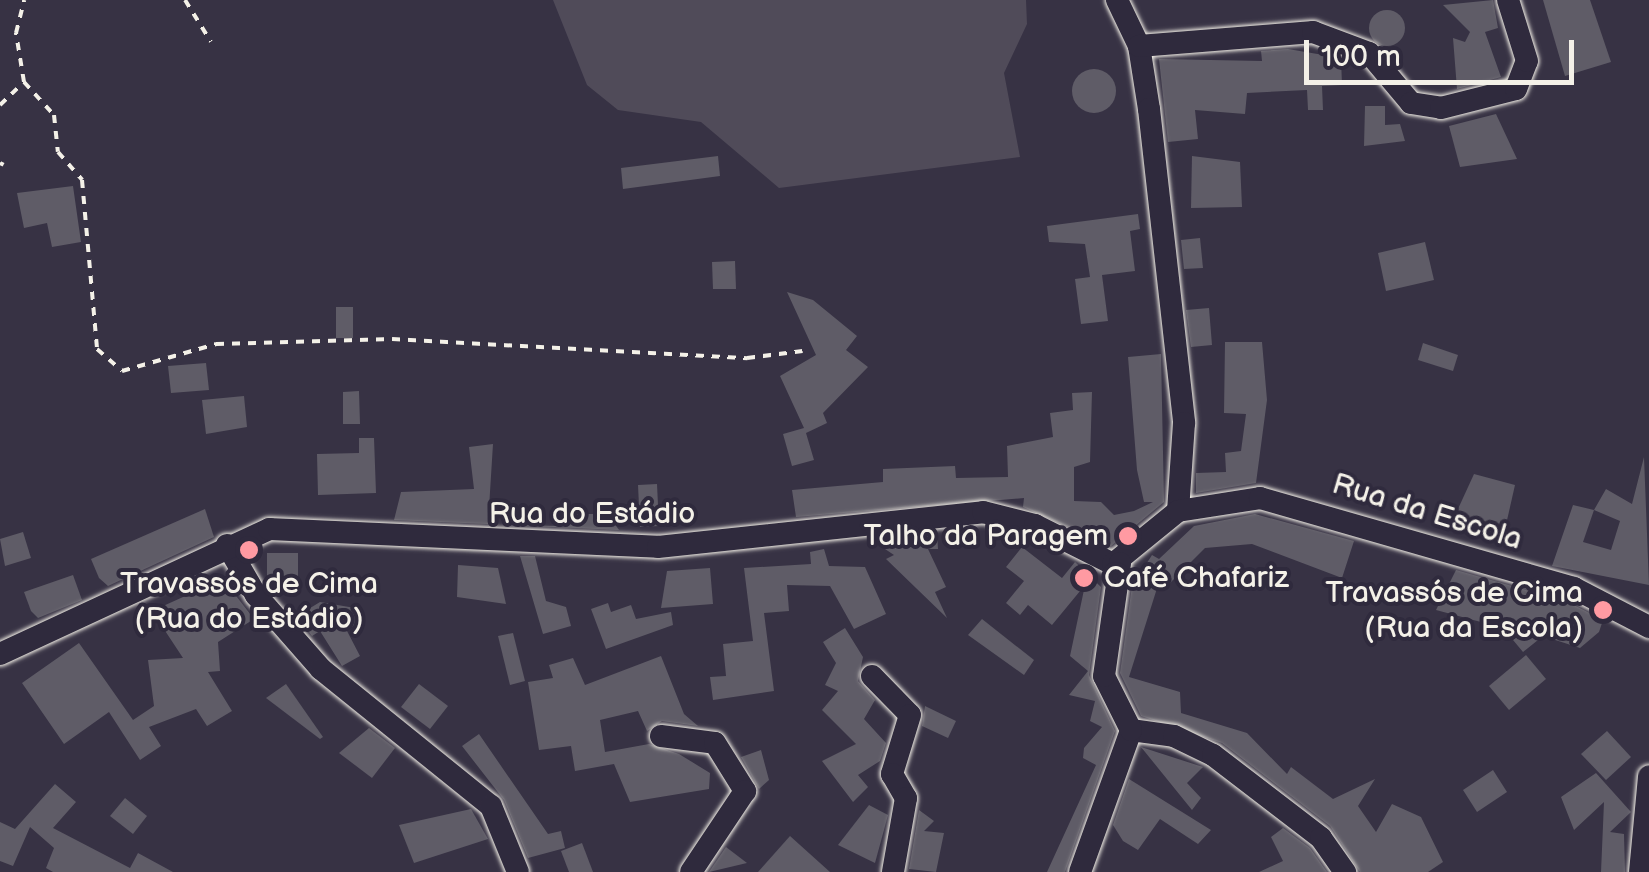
<!DOCTYPE html>
<html>
<head>
<meta charset="utf-8">
<style>
  body { margin:0 }
  #map { position:relative; width:1649px; height:872px; overflow:hidden; background:#373244; font-family:"Balsamiq Sans",sans-serif }
  div>[style] { position:absolute }
  .green>* { inset:0; background:#504b59 }
  .building>* { inset:0; background:#5f5c67 }
  .round { border-radius:50% }
  .path>* { height:4px; margin-top:-2px; transform-origin:0; background:repeating-linear-gradient(90deg,#f4f1e8 0 8px,transparent 0 16px) }
  .roads { filter:drop-shadow(0 0 2px #f4f1e8) drop-shadow(0 0 2px #f4f1e8) }
  .minor>* { height:22px; margin:-11px; padding:0 11px; transform-origin:11px; border-radius:11px; background:#2f2a3d }
  .dots>* { width:28px; height:28px; translate:-50% -50%; box-sizing:border-box; border:5px solid #2f2a3d; border-radius:50% }
  span { translate:-50% -50%; white-space:nowrap; text-align:center; line-height:1.15; -webkit-text-stroke:8px #2f2a3d; paint-order:stroke }
  .street-label { font-size:30px; color:#f4f1e8 }
  .poi-label { font-size:30px; color:#f4f1e8 }
  .right { translate:-100% -50%; text-align:right }
  .left { translate:0 -50%; text-align:left }
  .scale { position:absolute; left:1304px; top:40px; width:270px; height:45px; box-sizing:border-box; border:5px solid #f4f1e8; border-top:0; padding-left:12px; font-size:30px; line-height:35px; white-space:nowrap; color:#f4f1e8; -webkit-text-stroke:8px #2f2a3d; paint-order:stroke }
</style>
</head>
<body>
<div id="map">
  <div class="green">
    <div style="clip-path:polygon(553px 0,1026px 0,1027px 24px,1004px 73px,1020px 157px,779px 188px,701px 122px,618px 110px,587px 85px)"></div>
  </div>
  <div class="building">
    <div style="clip-path:polygon(1493px 0,1498px 28px,1485px 32px,1501px 77px,1457px 89px,1453px 38px,1465px 42px,1470px 32px,1443px 5px)"></div>
    <div style="clip-path:polygon(1543px 0,1590px 0,1611px 62px,1565px 76px)"></div>
    <div class="round" style="left:1369px;top:10px;width:36px;height:36px"></div>
    <div style="clip-path:polygon(1288px 49px,1341px 58px,1342px 85px,1322px 86px,1323px 110px,1308px 110px,1307px 90px,1247px 93px,1245px 114px,1195px 110px,1198px 139px,1168px 142px,1159px 59px,1262px 61px,1261px 51px)"></div>
    <div class="round" style="left:1072px;top:69px;width:44px;height:44px"></div>
    <div style="clip-path:polygon(1365px 106px,1385px 106px,1385px 125px,1400px 124px,1405px 141px,1364px 146px)"></div>
    <div style="clip-path:polygon(1496px 114px,1517px 159px,1460px 167px,1449px 126px)"></div>
    <div style="clip-path:polygon(718px 156px,720px 176px,623px 189px,621px 168px)"></div>
    <div style="clip-path:polygon(1192px 156px,1240px 162px,1242px 207px,1191px 208px)"></div>
    <div style="clip-path:polygon(73px 186px,81px 242px,52px 247px,47px 223px,24px 228px,17px 193px)"></div>
    <div style="clip-path:polygon(1138px 214px,1140px 229px,1130px 231px,1135px 271px,1102px 275px,1108px 321px,1081px 324px,1075px 279px,1090px 277px,1085px 244px,1049px 242px,1047px 226px)"></div>
    <div style="clip-path:polygon(1200px 238px,1203px 268px,1184px 269px,1181px 240px)"></div>
    <div style="clip-path:polygon(1425px 242px,1434px 280px,1386px 291px,1378px 253px)"></div>
    <div style="clip-path:polygon(735px 261px,736px 289px,713px 289px,712px 262px)"></div>
    <div style="clip-path:polygon(787px 292px,813px 300px,857px 336px,846px 350px,868px 367px,823px 413px,827px 423px,806px 433px,814px 460px,792px 466px,783px 434px,804px 428px,780px 376px,816px 355px)"></div>
    <div style="clip-path:polygon(336px 307px,353px 307px,353px 338px,336px 338px)"></div>
    <div style="clip-path:polygon(1209px 308px,1212px 345px,1191px 347px,1186px 310px)"></div>
    <div style="clip-path:polygon(1225px 342px,1262px 342px,1267px 400px,1256px 483px,1196px 493px,1196px 473px,1226px 472px,1225px 453px,1241px 451px,1246px 414px,1224px 413px)"></div>
    <div style="clip-path:polygon(1423px 343px,1458px 355px,1453px 371px,1418px 360px)"></div>
    <div style="clip-path:polygon(1161px 354px,1164px 502px,1111px 546px,1023px 507px,1024px 498px,796px 517px,792px 490px,883px 482px,883px 469px,955px 466px,956px 478px,1008px 477px,1007px 446px,1053px 437px,1050px 413px,1073px 410px,1072px 393px,1092px 392px,1090px 462px,1074px 467px,1074px 501px,1101px 502px,1114px 515px,1134px 511px,1153px 502px,1144px 502px,1137px 470px,1128px 357px)"></div>
    <div style="clip-path:polygon(206px 363px,209px 390px,171px 393px,168px 366px)"></div>
    <div style="clip-path:polygon(359px 391px,360px 424px,343px 424px,343px 392px)"></div>
    <div style="clip-path:polygon(244px 396px,247px 427px,206px 434px,202px 400px)"></div>
    <div style="clip-path:polygon(359px 438px,374px 438px,376px 493px,318px 495px,317px 454px,359px 453px)"></div>
    <div style="clip-path:polygon(493px 444px,488px 524px,394px 520px,401px 492px,474px 489px,469px 447px)"></div>
    <div style="clip-path:polygon(evenodd,1644px 457px,1649px 585px,1552px 566px,1573px 505px,1594px 510px,1606px 489px,1632px 504px,1644px 457px,1594px 510px,1620px 521px,1611px 550px,1583px 542px,1594px 510px)"></div>
    <div style="clip-path:polygon(1474px 474px,1515px 485px,1503px 538px,1452px 522px)"></div>
    <div style="clip-path:polygon(657px 484px,659px 526px,640px 527px,638px 485px)"></div>
    <div style="clip-path:polygon(205px 509px,214px 537px,108px 586px,99px 578px,91px 559px)"></div>
    <div style="clip-path:polygon(570px 514px,608px 514px,619px 530px,511px 525px,559px 526px)"></div>
    <div style="clip-path:polygon(1255px 514px,1354px 541px,1342px 578px,1252px 544px,1205px 548px,1167px 586px,1159px 582px,1129px 677px,1180px 692px,1181px 713px,1247px 733px,1287px 774px,1291px 767px,1333px 799px,1375px 779px,1358px 806px,1376px 832px,1392px 804px,1421px 817px,1443px 862px,1428px 872px,1360px 872px,1330px 826px,1222px 743px,1141px 716px,1120px 673px,1132px 586px,1152px 555px,1159px 559px,1194px 526px)"></div>
    <div style="clip-path:polygon(23px 532px,31px 558px,5px 566px,0 539px)"></div>
    <div style="clip-path:polygon(937px 532px,938px 549px,928px 549px,946px 587px,935px 592px,947px 618px,886px 559px,894px 555px,885px 549px,912px 535px)"></div>
    <div style="clip-path:polygon(1022px 547px,1062px 578px,1075px 562px,1101px 587px,1089px 675px,1115px 731px,1065px 872px,1047px 872px,1096px 765px,1083px 758px,1084px 748px,1102px 727px,1090px 721px,1095px 701px,1069px 695px,1088px 671px,1070px 656px,1085px 585px,1052px 625px,1028px 605px,1020px 615px,1006px 603px,1024px 581px,1006px 567px)"></div>
    <div style="clip-path:polygon(824px 549px,829px 566px,865px 567px,886px 614px,854px 629px,830px 586px,787px 585px,789px 611px,764px 613px,774px 691px,713px 700px,710px 677px,726px 676px,723px 644px,753px 641px,744px 568px,811px 564px,810px 552px)"></div>
    <div style="clip-path:polygon(267px 553px,298px 553px,298px 577px,267px 577px)"></div>
    <div style="clip-path:polygon(520px 556px,535px 556px,546px 601px,566px 607px,571px 626px,543px 634px)"></div>
    <div style="clip-path:polygon(458px 565px,498px 568px,506px 604px,457px 597px)"></div>
    <div style="clip-path:polygon(710px 568px,713px 604px,661px 608px,667px 571px)"></div>
    <div style="clip-path:polygon(1456px 570px,1568px 602px,1603px 620px,1599px 632px,1580px 648px,1543px 636px,1523px 652px,1513px 640px,1522px 633px,1436px 610px)"></div>
    <div style="clip-path:polygon(73px 575px,82px 600px,38px 618px,31px 611px,24px 592px)"></div>
    <div style="clip-path:polygon(223px 579px,254px 619px,218px 642px,220px 671px,208px 672px,232px 711px,207px 726px,196px 709px,149px 727px,161px 746px,140px 760px,109px 712px,64px 744px,22px 683px,79px 643px,133px 720px,154px 706px,148px 660px,183px 658px,152px 611px)"></div>
    <div style="clip-path:polygon(320px 602px,355px 608px,356px 625px,346px 629px,360px 656px,342px 666px,320px 631px,312px 636px,297px 616px)"></div>
    <div style="clip-path:polygon(608px 603px,611px 612px,631px 605px,636px 619px,671px 612px,673px 625px,606px 649px,591px 609px)"></div>
    <div style="clip-path:polygon(982px 619px,1034px 660px,1024px 675px,968px 635px)"></div>
    <div style="clip-path:polygon(845px 628px,863px 657px,858px 681px,875px 700px,864px 719px,886px 743px,880px 761px,858px 775px,868px 787px,853px 802px,822px 761px,856px 744px,822px 710px,838px 691px,825px 685px,836px 663px,823px 642px)"></div>
    <div style="clip-path:polygon(513px 633px,525px 681px,510px 685px,498px 636px)"></div>
    <div style="clip-path:polygon(1526px 655px,1546px 679px,1509px 710px,1489px 686px)"></div>
    <div style="clip-path:polygon(661px 656px,684px 714px,698px 726px,662px 721px,647px 731px,638px 711px,600px 720px,605px 752px,649px 744px,679px 754px,710px 773px,709px 789px,630px 802px,614px 764px,575px 771px,571px 746px,539px 750px,528px 682px,553px 678px,549px 665px,573px 658px,585px 685px)"></div>
    <div style="clip-path:polygon(286px 684px,323px 737px,320px 739px,266px 698px)"></div>
    <div style="clip-path:polygon(419px 684px,448px 706px,430px 729px,401px 707px)"></div>
    <div style="clip-path:polygon(925px 706px,956px 721px,948px 738px,922px 726px)"></div>
    <div style="clip-path:polygon(369px 728px,395px 748px,372px 778px,339px 753px)"></div>
    <div style="clip-path:polygon(1607px 731px,1631px 757px,1606px 780px,1581px 754px)"></div>
    <div style="clip-path:polygon(479px 734px,548px 834px,561px 831px,565px 848px,528px 858px,504px 800px,462px 746px)"></div>
    <div style="clip-path:polygon(1141px 747px,1203px 767px,1187px 783px,1201px 798px,1192px 810px)"></div>
    <div style="clip-path:polygon(761px 750px,769px 780px,759px 789px,741px 757px)"></div>
    <div style="clip-path:polygon(1493px 770px,1507px 792px,1477px 812px,1463px 790px)"></div>
    <div style="clip-path:polygon(1596px 773px,1631px 812px,1610px 832px,1624px 834px,1625px 872px,1601px 872px,1604px 802px,1574px 830px,1561px 797px)"></div>
    <div style="clip-path:polygon(1129px 779px,1211px 830px,1198px 844px,1160px 819px,1138px 850px,1123px 841px,1113px 825px)"></div>
    <div style="clip-path:polygon(55px 784px,76px 802px,53px 828px,130px 868px,138px 853px,173px 872px,53px 872px,46px 868px,54px 848px,30px 827px,13px 866px,0 861px,0 822px,15px 829px)"></div>
    <div style="clip-path:polygon(125px 798px,147px 816px,133px 834px,110px 816px)"></div>
    <div style="clip-path:polygon(869px 805px,888px 815px,875px 863px,838px 845px)"></div>
    <div style="clip-path:polygon(471px 809px,488px 839px,414px 863px,399px 825px)"></div>
    <div style="clip-path:polygon(919px 810px,934px 821px,924px 831px,944px 833px,936px 872px,909px 869px)"></div>
    <div style="clip-path:polygon(1283px 828px,1310px 848px,1327px 872px,1259px 872px,1283px 861px,1271px 837px)"></div>
    <div style="clip-path:polygon(790px 836px,830px 872px,758px 872px)"></div>
    <div style="clip-path:polygon(582px 843px,593px 872px,569px 872px,561px 851px)"></div>
    <div style="clip-path:polygon(726px 847px,747px 863px,709px 872px)"></div>
  </div>
  <div class="path">
    <div style="left:185px;top:0;width:49px;rotate:58.2deg"></div>
    <div style="left:24px;top:82px;width:50px;rotate:-99.3deg"></div>
    <div style="left:16px;top:33px;width:34px;rotate:-76deg"></div>
    <div style="left:0;top:105px;width:33px;rotate:-44deg"></div>
    <div style="left:24px;top:82px;width:45px;rotate:47.7deg"></div>
    <div style="left:54px;top:115px;width:37px;rotate:84deg"></div>
    <div style="left:58px;top:152px;width:37px;rotate:49deg"></div>
    <div style="left:82px;top:180px;width:170px;rotate:84.9deg"></div>
    <div style="left:97px;top:349px;width:33px;rotate:41deg"></div>
    <div style="left:122px;top:371px;width:98px;rotate:-16deg"></div>
    <div style="left:216px;top:344px;width:176px;rotate:-1.6deg"></div>
    <div style="left:392px;top:339px;width:356px;rotate:3.1deg"></div>
    <div style="left:747px;top:358px;width:56px;rotate:-7.1deg"></div>
    <div style="left:0;top:163px;width:4px;rotate:27deg"></div>
  </div>
  <div class="roads">
    <div class="minor">
      <div style="left:1117px;top:0;width:51px;rotate:64.4deg"></div>
      <div style="left:1139px;top:46px;width:64px;rotate:81deg"></div>
      <div style="left:1149px;top:109px;width:316px;rotate:83.6deg"></div>
      <div style="left:1184px;top:423px;width:88px;rotate:93.9deg"></div>
      <div style="left:1139px;top:46px;width:175px;rotate:-4.6deg"></div>
      <div style="left:1313px;top:32px;width:60px;rotate:20.6deg"></div>
      <div style="left:1369px;top:53px;width:65px;rotate:50deg"></div>
      <div style="left:1411px;top:103px;width:30px;rotate:9deg"></div>
      <div style="left:1441px;top:108px;width:77px;rotate:-14.2deg"></div>
      <div style="left:1516px;top:89px;width:30px;rotate:-69deg"></div>
      <div style="left:1527px;top:61px;width:64px;rotate:-107.3deg"></div>
      <div style="left:227px;top:545px;width:58px;rotate:59.9deg"></div>
      <div style="left:256px;top:595px;width:98px;rotate:48.7deg"></div>
      <div style="left:321px;top:669px;width:218px;rotate:38.9deg"></div>
      <div style="left:491px;top:806px;width:71px;rotate:67.8deg"></div>
      <div style="left:0;top:654px;width:297px;rotate:-24.9deg"></div>
      <div style="left:269px;top:529px;width:389px;rotate:2.6deg"></div>
      <div style="left:658px;top:547px;width:327px;rotate:-6.1deg"></div>
      <div style="left:983px;top:512px;width:54px;rotate:14deg"></div>
      <div style="left:1035px;top:525px;width:87px;rotate:26.6deg"></div>
      <div style="left:1113px;top:564px;width:84px;rotate:-39.2deg"></div>
      <div style="left:1178px;top:511px;width:83px;rotate:-9deg"></div>
      <div style="left:1260px;top:498px;width:327px;rotate:16deg"></div>
      <div style="left:1574px;top:588px;width:85px;rotate:27.5deg"></div>
      <div style="left:872px;top:676px;width:54px;rotate:45.7deg"></div>
      <div style="left:910px;top:715px;width:62px;rotate:107deg"></div>
      <div style="left:892px;top:774px;width:28px;rotate:60deg"></div>
      <div style="left:906px;top:798px;width:75px;rotate:100deg"></div>
      <div style="left:1131px;top:730px;width:43px;rotate:7.9deg"></div>
      <div style="left:1174px;top:736px;width:43px;rotate:26deg"></div>
      <div style="left:1213px;top:755px;width:136px;rotate:37.5deg"></div>
      <div style="left:1321px;top:838px;width:42px;rotate:54.8deg"></div>
      <div style="left:661px;top:736px;width:54px;rotate:7.4deg"></div>
      <div style="left:715px;top:743px;width:57px;rotate:58deg"></div>
      <div style="left:745px;top:791px;width:97px;rotate:123.7deg"></div>
      <div style="left:1080px;top:872px;width:151px;rotate:-70.2deg"></div>
      <div style="left:1131px;top:730px;width:60px;rotate:-116.6deg"></div>
      <div style="left:1104px;top:676px;width:114px;rotate:-81.9deg"></div>
      <div style="left:1640px;top:872px;width:96px;rotate:-84.6deg"></div>
    </div>
  </div>
  <div class="dots">
    <div style="left:1128px;top:536px;background:#ff9aa2"></div>
    <div style="left:249px;top:550px;background:#ff9aa2"></div>
    <div style="left:1084px;top:578px;background:#ff9aa2"></div>
    <div style="left:1603px;top:610px;background:#ff9aa2"></div>
  </div>
  <div class="street-label">
    <span style="left:1427px;top:512px;rotate:17deg">Rua da Escola</span>
    <span style="left:592px;top:514px">Rua do Estádio</span>
  </div>
  <div class="poi-label">
    <span class="right" style="left:1108px;top:536px">Talho da Paragem</span>
    <span class="left" style="left:1104px;top:578px">Café Chafariz</span>
    <span style="left:249px;top:601px">Travassós de Cima<br>(Rua do Estádio)</span>
    <span class="right" style="left:1583px;top:610px">Travassós de Cima<br>(Rua da Escola)</span>
  </div>
  <div class="scale">100 m</div>
</div>
</body>
</html>
